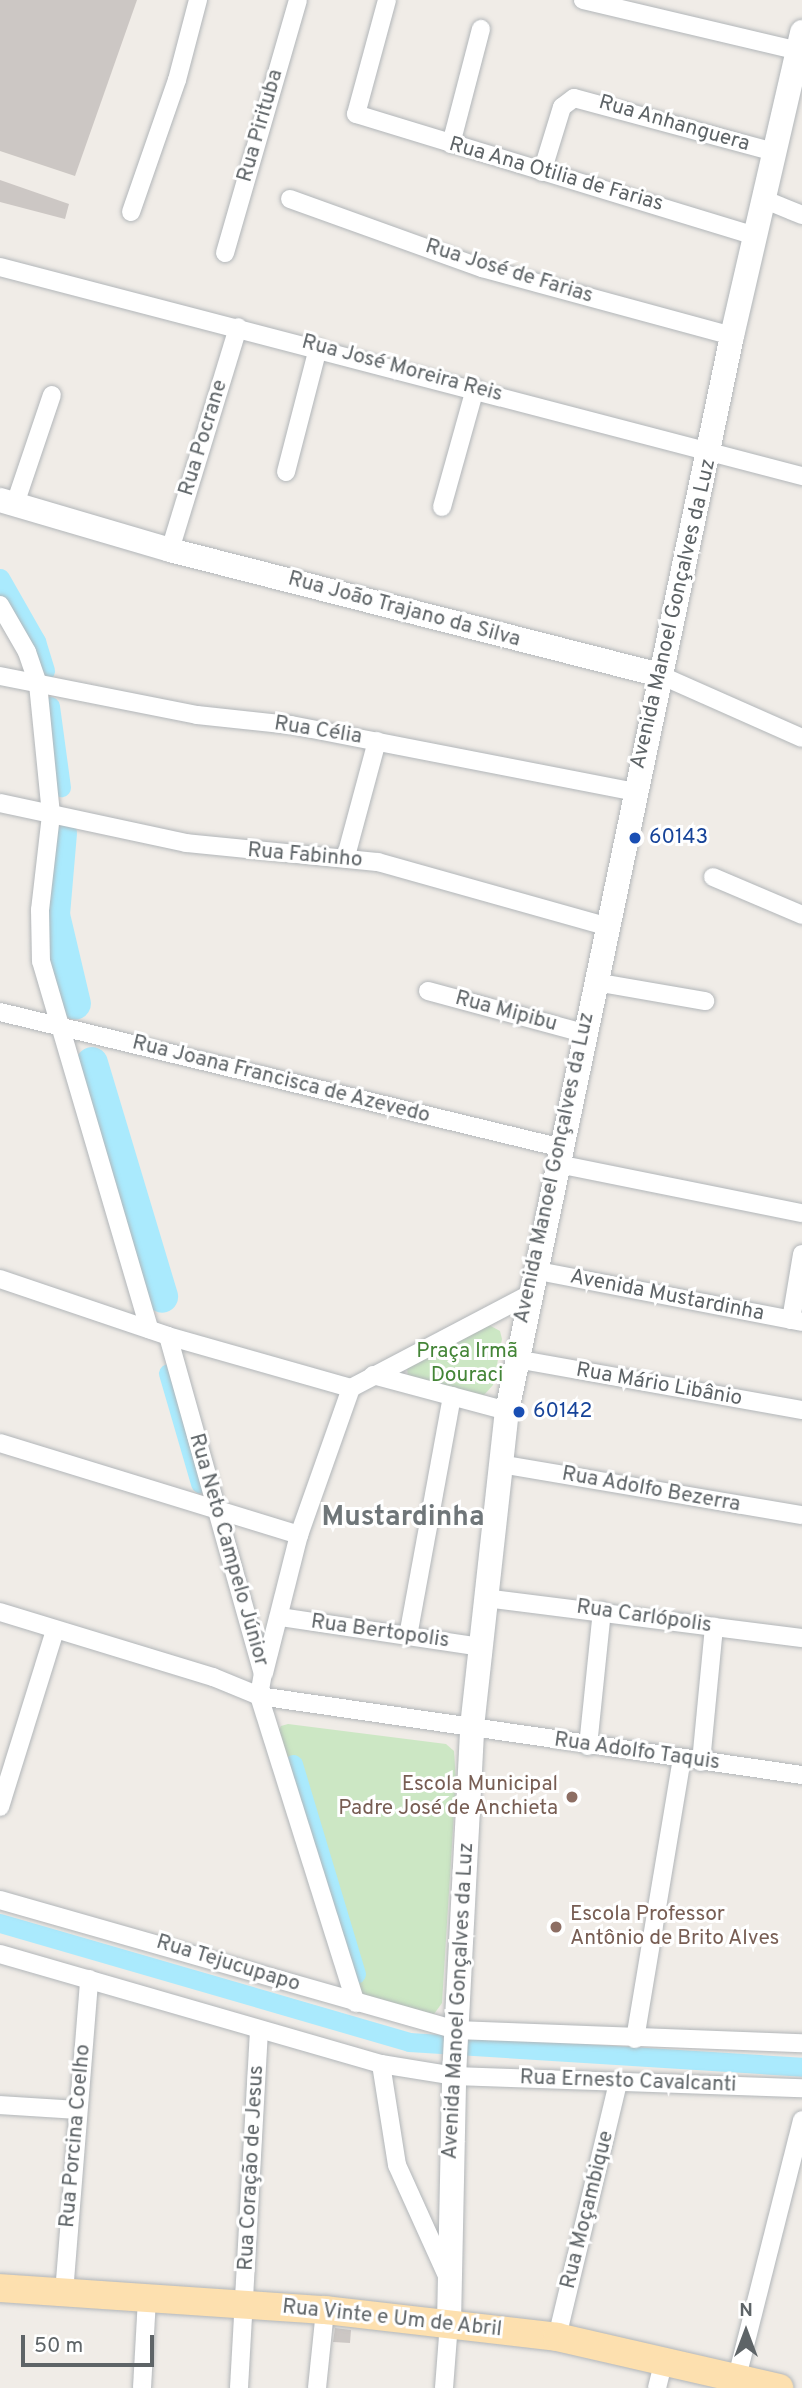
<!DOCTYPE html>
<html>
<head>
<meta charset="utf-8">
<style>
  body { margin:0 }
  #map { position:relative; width:802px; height:2388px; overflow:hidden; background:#f0ece7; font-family:Overpass,sans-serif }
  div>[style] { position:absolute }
  .green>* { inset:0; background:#cce7c4 }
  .canal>* { height:19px; margin:-9.5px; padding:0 9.5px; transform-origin:9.5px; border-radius:9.5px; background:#aaeafd }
  .river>* { height:32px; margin:-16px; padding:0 16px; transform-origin:16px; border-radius:16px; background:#aaeafd }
  .building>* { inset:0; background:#ccc7c4 }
  .roads { filter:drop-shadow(0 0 2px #b2b6b9) drop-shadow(0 0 2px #b2b6b9) }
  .street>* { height:18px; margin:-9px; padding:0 9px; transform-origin:9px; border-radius:9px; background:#fff }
  .secondary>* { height:24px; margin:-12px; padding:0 12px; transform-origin:12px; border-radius:12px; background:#fff }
  .primary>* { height:28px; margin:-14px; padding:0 14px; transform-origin:14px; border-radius:14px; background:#fde0af }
  .dots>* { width:19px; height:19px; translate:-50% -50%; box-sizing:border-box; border:4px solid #fff; border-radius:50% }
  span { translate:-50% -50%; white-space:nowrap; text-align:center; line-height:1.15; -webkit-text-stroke:6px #fff; paint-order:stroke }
  .street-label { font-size:21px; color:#5e6467 }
  .transit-label { font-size:21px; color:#164399 }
  .left { translate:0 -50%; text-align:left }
  .park-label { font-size:21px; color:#448537 }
  .education-label { font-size:21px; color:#785e54 }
  .right { translate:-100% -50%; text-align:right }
  .district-label { font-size:28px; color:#6f7679; font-weight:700 }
  .north { position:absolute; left:711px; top:2297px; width:70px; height:70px; -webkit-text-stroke:5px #fff; paint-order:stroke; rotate:0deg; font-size:19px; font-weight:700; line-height:28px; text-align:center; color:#5e6467 }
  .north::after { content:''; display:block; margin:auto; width:24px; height:32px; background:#5e6467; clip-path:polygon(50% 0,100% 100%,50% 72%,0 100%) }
  .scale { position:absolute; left:21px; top:2335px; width:133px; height:32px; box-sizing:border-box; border:4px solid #5e6467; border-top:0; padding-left:9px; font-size:21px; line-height:24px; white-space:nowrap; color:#5e6467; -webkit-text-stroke:5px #fff; paint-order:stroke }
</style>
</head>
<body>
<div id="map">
  <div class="green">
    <div style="clip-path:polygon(489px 1325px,500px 1331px,502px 1339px,493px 1385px,484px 1395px,408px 1377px,407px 1368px)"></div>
    <div style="clip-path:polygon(288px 1724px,446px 1744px,454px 1751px,456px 1780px,442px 2003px,434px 2014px,365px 1997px,354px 1983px,276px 1736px,281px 1726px)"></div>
  </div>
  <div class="canal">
    <div style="left:0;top:578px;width:73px;rotate:60.3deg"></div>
    <div style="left:36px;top:641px;width:31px;rotate:73deg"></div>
    <div style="left:50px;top:706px;width:82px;rotate:82.3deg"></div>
    <div style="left:168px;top:1373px;width:115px;rotate:73.8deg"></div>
    <div style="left:293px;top:1764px;width:219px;rotate:73.3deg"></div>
    <div style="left:0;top:1923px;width:426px;rotate:16.2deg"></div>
    <div style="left:409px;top:2042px;width:394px;rotate:3.6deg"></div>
  </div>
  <div class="river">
    <div style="left:61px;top:833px;width:82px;rotate:94.9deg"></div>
    <div style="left:54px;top:915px;width:91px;rotate:76.7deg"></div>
    <div style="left:92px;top:1063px;width:244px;rotate:73.3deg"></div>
  </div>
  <div class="building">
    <div style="clip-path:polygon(0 0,137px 0,75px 176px,0 151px)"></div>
    <div style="clip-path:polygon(0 180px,69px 204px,65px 219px,0 202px)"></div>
    <div style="clip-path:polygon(335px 2328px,351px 2330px,350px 2343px,333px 2342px)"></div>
  </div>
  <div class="roads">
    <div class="street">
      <div style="left:387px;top:0;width:118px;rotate:105.2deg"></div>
      <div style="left:356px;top:114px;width:418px;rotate:17deg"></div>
      <div style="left:583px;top:0;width:221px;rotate:13.3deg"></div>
      <div style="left:451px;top:144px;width:119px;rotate:-75.4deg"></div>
      <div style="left:542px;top:172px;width:68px;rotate:-72.9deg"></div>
      <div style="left:562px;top:107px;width:15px;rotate:-37deg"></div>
      <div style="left:574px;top:98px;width:207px;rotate:15.1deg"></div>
      <div style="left:290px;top:199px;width:204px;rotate:19.8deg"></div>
      <div style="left:482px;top:268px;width:259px;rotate:15.2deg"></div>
      <div style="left:763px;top:199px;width:42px;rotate:22.3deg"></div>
      <div style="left:131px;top:212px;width:140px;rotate:-70.8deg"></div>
      <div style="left:177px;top:80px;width:83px;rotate:-75.3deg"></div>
      <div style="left:225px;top:253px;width:263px;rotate:-73.9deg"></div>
      <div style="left:0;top:267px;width:829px;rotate:14.61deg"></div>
      <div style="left:286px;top:472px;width:128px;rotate:-75.5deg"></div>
      <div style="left:15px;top:504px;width:115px;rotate:-71.3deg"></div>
      <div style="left:442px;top:507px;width:123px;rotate:-74.4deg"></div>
      <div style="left:170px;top:550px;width:233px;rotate:-73deg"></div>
      <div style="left:0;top:605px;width:54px;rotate:60.1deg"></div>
      <div style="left:27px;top:652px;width:34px;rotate:71deg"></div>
      <div style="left:38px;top:684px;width:132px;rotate:84.3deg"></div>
      <div style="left:51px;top:815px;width:96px;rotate:96.6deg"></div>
      <div style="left:40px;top:910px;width:51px;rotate:88.9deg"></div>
      <div style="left:41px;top:961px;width:384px;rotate:73.6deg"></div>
      <div style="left:660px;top:675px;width:155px;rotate:23.9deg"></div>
      <div style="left:0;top:676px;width:201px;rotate:11.2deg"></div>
      <div style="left:197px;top:715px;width:95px;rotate:6.1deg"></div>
      <div style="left:291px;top:725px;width:350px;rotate:11deg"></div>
      <div style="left:0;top:803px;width:190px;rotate:12.1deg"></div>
      <div style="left:186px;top:843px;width:193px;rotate:5.7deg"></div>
      <div style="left:378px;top:862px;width:237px;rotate:15.7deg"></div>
      <div style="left:346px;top:856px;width:119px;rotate:-74.9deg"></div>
      <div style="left:713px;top:877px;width:97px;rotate:23.1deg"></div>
      <div style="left:595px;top:982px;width:112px;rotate:9.8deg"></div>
      <div style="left:428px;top:991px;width:162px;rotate:15.1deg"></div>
      <div style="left:0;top:1012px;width:578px;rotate:13.6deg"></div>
      <div style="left:558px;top:1164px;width:249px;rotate:11.4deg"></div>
      <div style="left:533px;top:1270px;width:274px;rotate:10.9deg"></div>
      <div style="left:0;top:1279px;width:177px;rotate:18.7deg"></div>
      <div style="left:168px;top:1336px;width:190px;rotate:15.9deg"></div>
      <div style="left:791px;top:1320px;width:67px;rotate:-80.5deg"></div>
      <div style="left:168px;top:1336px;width:350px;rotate:74.3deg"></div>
      <div style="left:263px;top:1673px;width:23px;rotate:100deg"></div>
      <div style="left:259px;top:1696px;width:322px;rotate:72.5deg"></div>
      <div style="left:516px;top:1359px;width:291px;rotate:10.1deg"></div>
      <div style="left:373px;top:1375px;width:139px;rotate:15deg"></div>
      <div style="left:351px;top:1388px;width:200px;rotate:-27.7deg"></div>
      <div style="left:0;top:1443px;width:313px;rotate:17.1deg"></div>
      <div style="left:500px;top:1464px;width:306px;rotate:9.6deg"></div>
      <div style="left:485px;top:1598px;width:320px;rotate:7.2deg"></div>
      <div style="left:0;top:1612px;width:223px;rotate:17deg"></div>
      <div style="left:213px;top:1677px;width:50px;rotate:22.4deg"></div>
      <div style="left:259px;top:1696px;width:549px;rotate:8.28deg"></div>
      <div style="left:280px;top:1617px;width:202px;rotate:8.5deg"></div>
      <div style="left:408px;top:1636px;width:244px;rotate:-79.6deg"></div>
      <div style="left:264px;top:1673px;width:142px;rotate:-75.8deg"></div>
      <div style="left:299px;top:1535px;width:156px;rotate:-70.5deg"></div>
      <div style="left:588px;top:1746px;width:136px;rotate:-84.1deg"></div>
      <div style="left:701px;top:1762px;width:136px;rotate:-84.5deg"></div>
      <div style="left:0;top:1807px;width:185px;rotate:-72.7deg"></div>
      <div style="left:0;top:1900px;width:474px;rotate:15.9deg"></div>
      <div style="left:456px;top:2030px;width:346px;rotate:2.2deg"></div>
      <div style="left:0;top:1954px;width:397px;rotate:16.1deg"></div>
      <div style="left:381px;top:2064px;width:74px;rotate:9.3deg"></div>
      <div style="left:454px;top:2076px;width:348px;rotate:2deg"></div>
      <div style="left:635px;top:2039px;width:284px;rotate:-80.5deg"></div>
      <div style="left:381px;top:2064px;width:102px;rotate:81deg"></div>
      <div style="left:397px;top:2165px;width:124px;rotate:65.7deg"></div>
      <div style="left:0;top:2105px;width:77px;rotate:3.7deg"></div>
      <div style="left:64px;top:2293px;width:315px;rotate:-85.4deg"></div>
      <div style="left:557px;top:2337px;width:261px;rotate:-76.5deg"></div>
      <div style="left:737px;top:2377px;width:265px;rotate:-75.8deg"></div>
      <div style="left:142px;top:2388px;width:89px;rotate:-86.8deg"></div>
      <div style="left:239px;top:2388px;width:358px;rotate:-86.8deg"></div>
      <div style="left:317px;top:2388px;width:78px;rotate:-84.1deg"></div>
      <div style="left:444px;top:2388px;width:65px;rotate:-85.6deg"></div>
      <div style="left:657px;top:2388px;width:29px;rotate:-76deg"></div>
    </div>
    <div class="secondary">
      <div style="left:0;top:500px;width:177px;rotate:16.4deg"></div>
      <div style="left:170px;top:550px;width:506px;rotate:14.31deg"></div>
      <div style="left:449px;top:2323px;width:247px;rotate:-88.8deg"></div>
      <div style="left:454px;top:2076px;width:349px;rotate:-87deg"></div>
      <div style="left:472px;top:1727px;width:318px;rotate:-83.7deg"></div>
      <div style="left:507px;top:1411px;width:1098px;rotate:-78.18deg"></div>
      <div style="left:732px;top:336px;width:312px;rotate:-77deg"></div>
    </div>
    <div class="primary">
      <div style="left:0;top:2288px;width:326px;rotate:3.9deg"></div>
      <div style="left:325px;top:2310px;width:234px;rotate:6.6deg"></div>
      <div style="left:557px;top:2337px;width:228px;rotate:12.9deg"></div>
    </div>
  </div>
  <div class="dots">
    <div style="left:635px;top:838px;background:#1a4fb4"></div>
    <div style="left:519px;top:1412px;background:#1a4fb4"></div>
    <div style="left:572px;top:1797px;background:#8d6e63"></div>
    <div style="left:556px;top:1927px;background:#8d6e63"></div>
  </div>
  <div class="street-label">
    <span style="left:674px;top:124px;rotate:16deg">Rua Anhanguera</span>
    <span style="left:261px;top:126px;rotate:-74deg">Rua Pirituba</span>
    <span style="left:556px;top:175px;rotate:16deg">Rua Ana Otilia de Farias</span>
    <span style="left:509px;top:272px;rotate:17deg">Rua José de Farias</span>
    <span style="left:402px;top:369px;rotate:15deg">Rua José Moreira Reis</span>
    <span style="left:204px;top:438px;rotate:-73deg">Rua Pocrane</span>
    <span style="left:404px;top:610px;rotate:15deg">Rua João Trajano da Silva</span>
    <span style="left:674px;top:614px;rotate:-77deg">Avenida Manoel Gonçalves da Luz</span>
    <span style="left:318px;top:731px;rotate:9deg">Rua Célia</span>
    <span style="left:305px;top:856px;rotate:5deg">Rua Fabinho</span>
    <span style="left:506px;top:1012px;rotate:15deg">Rua Mipibu</span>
    <span style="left:281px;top:1080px;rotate:14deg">Rua Joana Francisca de Azevedo</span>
    <span style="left:555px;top:1168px;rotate:-78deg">Avenida Manoel Gonçalves da Luz</span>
    <span style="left:667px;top:1296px;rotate:11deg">Avenida Mustardinha</span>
    <span style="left:659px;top:1385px;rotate:10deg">Rua Mário Libânio</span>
    <span style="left:651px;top:1490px;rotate:10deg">Rua Adolfo Bezerra</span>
    <span style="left:228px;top:1550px;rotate:74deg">Rua Neto Campelo Júnior</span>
    <span style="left:644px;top:1617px;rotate:8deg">Rua Carlópolis</span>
    <span style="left:380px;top:1632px;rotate:8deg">Rua Bertopolis</span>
    <span style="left:637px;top:1752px;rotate:8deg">Rua Adolfo Taquis</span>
    <span style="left:228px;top:1964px;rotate:17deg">Rua Tejucupapo</span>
    <span style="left:459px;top:2001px;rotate:-87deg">Avenida Manoel Gonçalves da Luz</span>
    <span style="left:628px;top:2082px;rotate:2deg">Rua Ernesto Cavalcanti</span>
    <span style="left:76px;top:2136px;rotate:-85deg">Rua Porcina Coelho</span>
    <span style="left:252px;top:2168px;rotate:-87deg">Rua Coração de Jesus</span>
    <span style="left:588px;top:2210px;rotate:-76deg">Rua Moçambique</span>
    <span style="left:392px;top:2319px;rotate:6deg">Rua Vinte e Um de Abril</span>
  </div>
  <div class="transit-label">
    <span class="left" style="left:649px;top:838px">60143</span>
    <span class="left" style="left:533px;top:1412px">60142</span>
  </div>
  <div class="park-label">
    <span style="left:467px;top:1364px">Praça Irmã<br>Douraci</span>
  </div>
  <div class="education-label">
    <span class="right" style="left:558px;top:1797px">Escola Municipal<br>Padre José de Anchieta</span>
    <span class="left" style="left:570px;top:1927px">Escola Professor<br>Antônio de Brito Alves</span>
  </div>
  <div class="district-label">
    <span style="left:403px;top:1518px">Mustardinha</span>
  </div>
  <div class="north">N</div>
  <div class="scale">50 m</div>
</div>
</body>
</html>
